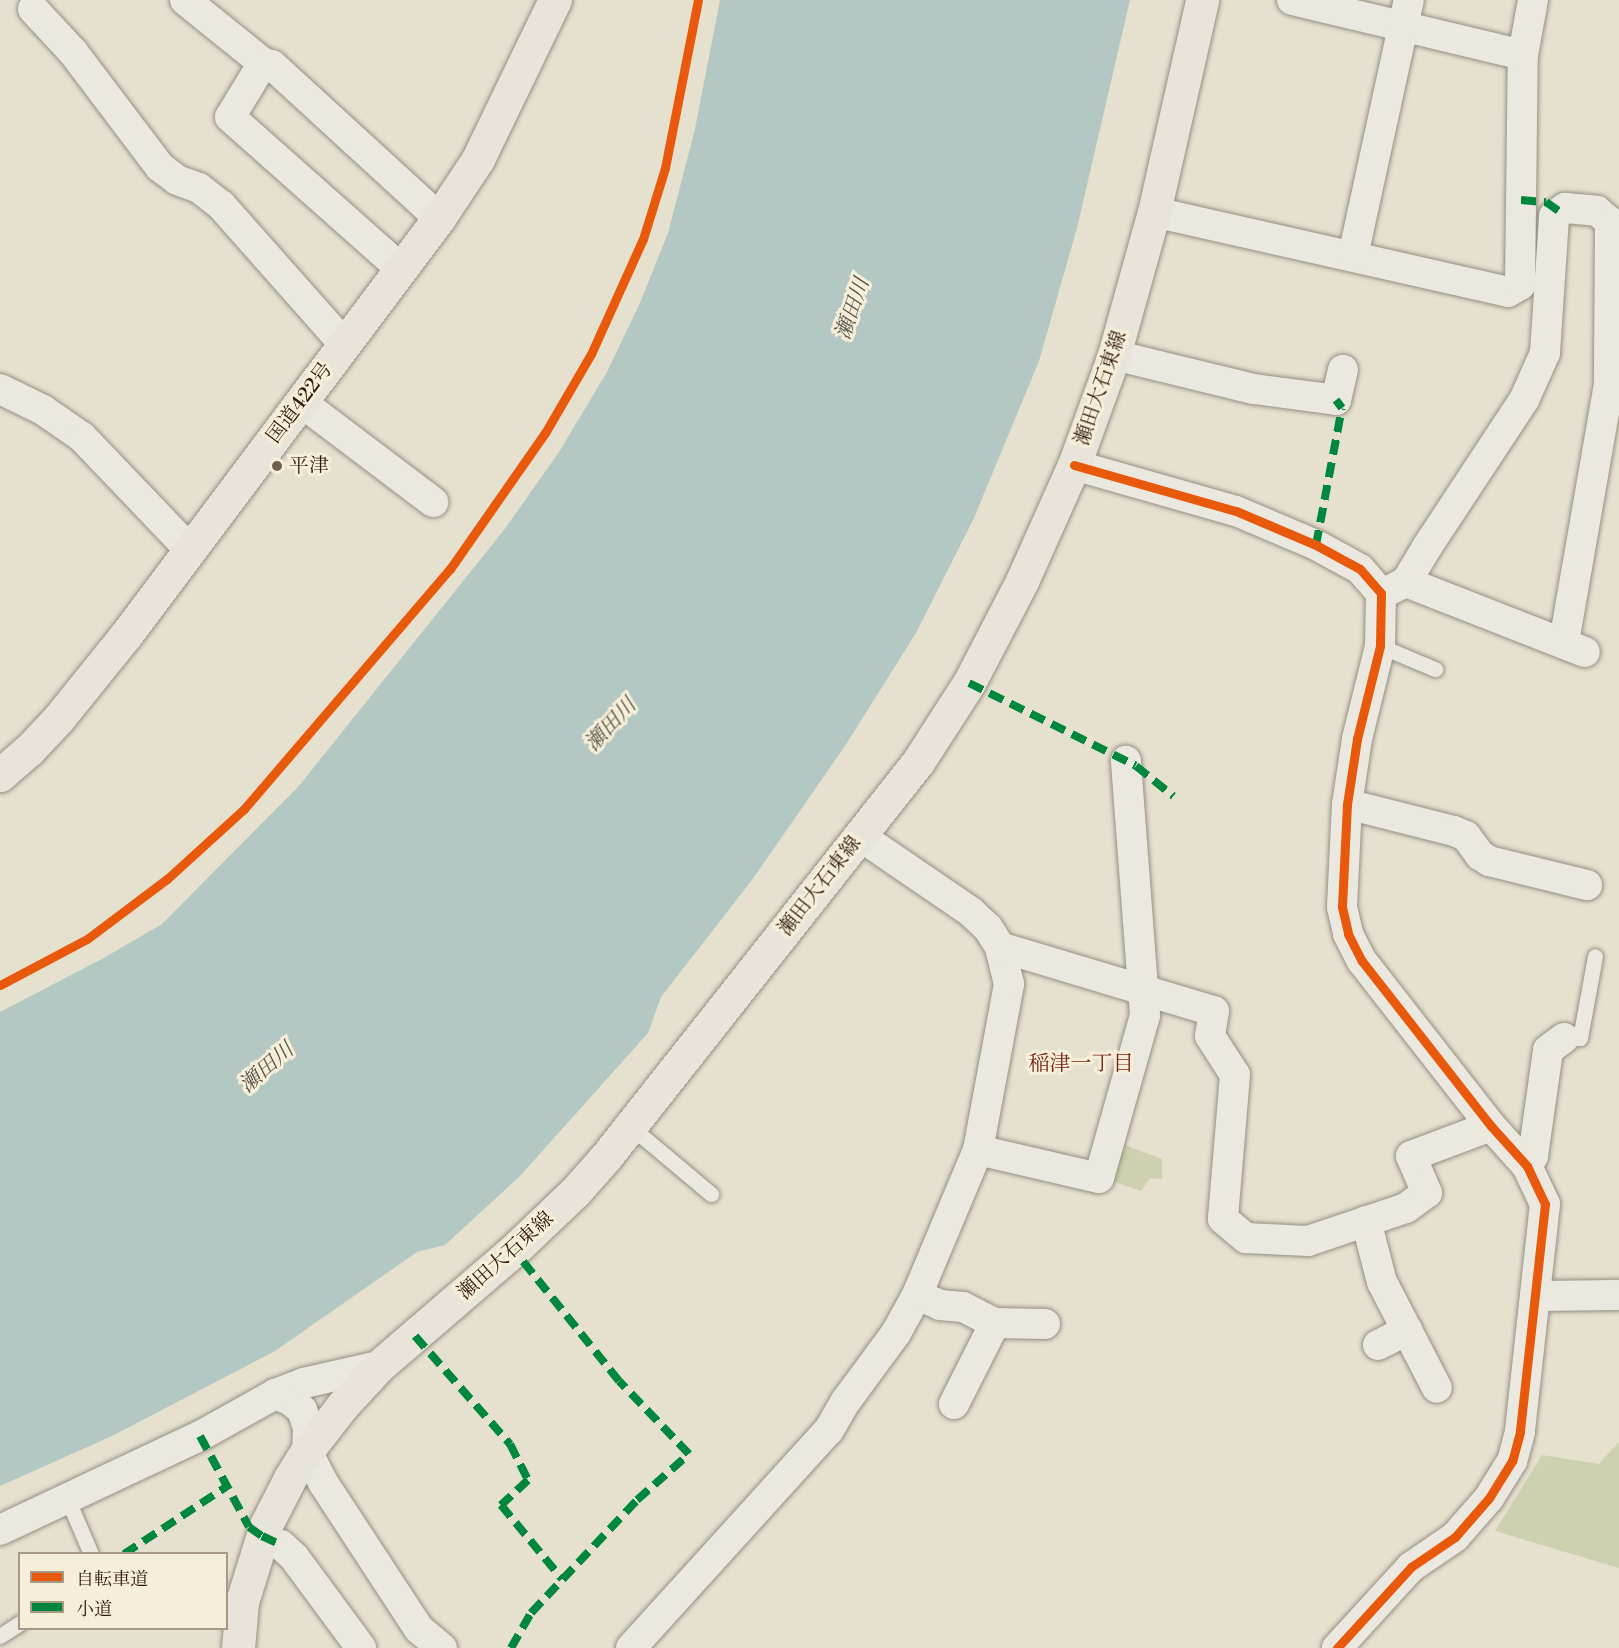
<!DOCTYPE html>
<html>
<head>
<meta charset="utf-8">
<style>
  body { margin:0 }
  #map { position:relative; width:1619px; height:1648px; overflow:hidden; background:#e6e0cf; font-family:"Libre Bodoni","Noto Serif JP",serif }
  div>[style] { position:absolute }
  .green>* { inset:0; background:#cdd1af }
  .water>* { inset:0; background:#b3c8c2 }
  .roads { filter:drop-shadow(0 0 2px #958f83) drop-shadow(0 0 2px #958f83) }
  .lane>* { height:15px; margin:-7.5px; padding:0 7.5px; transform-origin:7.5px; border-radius:7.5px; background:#ebe8df }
  .street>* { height:30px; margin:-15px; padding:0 15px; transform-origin:15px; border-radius:15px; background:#ebe8df }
  .primary>* { height:33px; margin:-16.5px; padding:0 16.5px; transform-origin:16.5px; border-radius:16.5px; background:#e8e4da }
  .highway>* { height:33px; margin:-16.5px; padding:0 16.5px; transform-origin:16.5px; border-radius:16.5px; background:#e8e4da }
  .quiet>* { height:8px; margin-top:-4px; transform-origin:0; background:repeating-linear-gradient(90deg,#00873e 0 15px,transparent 0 23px) }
  .cycleway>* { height:9px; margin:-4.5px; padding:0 4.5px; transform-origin:4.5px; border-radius:4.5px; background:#e8590c }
  .dots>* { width:16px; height:16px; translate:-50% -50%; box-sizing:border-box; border:3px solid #f5eed9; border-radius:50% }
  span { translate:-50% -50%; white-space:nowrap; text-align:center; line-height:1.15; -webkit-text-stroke:6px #f5eed9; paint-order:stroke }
  .street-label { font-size:20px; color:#301908 }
  .poi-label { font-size:20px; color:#301908 }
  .left { translate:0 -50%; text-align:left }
  .water-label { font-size:21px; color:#565247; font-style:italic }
  .neighbourhood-label { font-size:21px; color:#7a1f14 }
  .legend { position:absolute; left:18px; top:1552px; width:210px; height:78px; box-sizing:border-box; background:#f5eed9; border:2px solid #a69985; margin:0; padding:8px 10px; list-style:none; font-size:18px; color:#301908 }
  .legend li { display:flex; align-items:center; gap:12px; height:30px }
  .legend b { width:30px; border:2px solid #a69985 }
</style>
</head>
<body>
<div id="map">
  <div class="green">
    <div style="clip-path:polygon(1125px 1145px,1162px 1159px,1162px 1179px,1150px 1178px,1141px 1191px,1112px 1181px)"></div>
    <div style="clip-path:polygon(1619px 1442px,1619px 1568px,1495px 1531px,1542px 1455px,1599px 1464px)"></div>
  </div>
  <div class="water">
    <div style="clip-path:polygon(720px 0,1130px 0,1077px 228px,1039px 361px,974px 518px,916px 633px,845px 746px,752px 880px,661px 997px,648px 1033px,520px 1176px,445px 1245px,417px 1252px,275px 1351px,112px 1436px,0 1486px,0 1012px,102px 959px,162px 924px,298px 787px,504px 530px,559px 452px,607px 372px,640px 303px,668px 233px,695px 129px)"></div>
  </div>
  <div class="roads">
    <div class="lane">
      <div style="left:1380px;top:646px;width:60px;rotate:22.7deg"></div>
      <div style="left:1564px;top:1038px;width:16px"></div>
      <div style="left:1580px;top:1038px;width:83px;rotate:-79.6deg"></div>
      <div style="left:630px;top:1126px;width:106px;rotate:40deg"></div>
      <div style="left:67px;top:1498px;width:61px;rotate:66.8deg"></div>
      <div style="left:0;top:1636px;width:24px;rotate:-33deg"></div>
    </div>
    <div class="street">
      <div style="left:185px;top:0;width:100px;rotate:38.9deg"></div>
      <div style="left:263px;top:63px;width:9px;rotate:13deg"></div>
      <div style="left:272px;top:65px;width:226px;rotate:42.5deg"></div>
      <div style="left:1292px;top:0;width:237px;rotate:13.4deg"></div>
      <div style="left:33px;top:9px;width:59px;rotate:47.1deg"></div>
      <div style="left:73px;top:52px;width:144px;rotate:52.9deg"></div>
      <div style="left:160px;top:167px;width:21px;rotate:37deg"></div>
      <div style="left:177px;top:180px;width:23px;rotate:20deg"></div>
      <div style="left:199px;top:188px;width:28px;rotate:38deg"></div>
      <div style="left:221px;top:205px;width:187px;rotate:48.5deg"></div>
      <div style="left:263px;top:63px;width:63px;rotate:121.4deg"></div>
      <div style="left:230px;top:117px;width:229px;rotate:41.6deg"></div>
      <div style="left:1154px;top:212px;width:363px;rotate:12.7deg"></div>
      <div style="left:1508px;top:292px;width:14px;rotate:-30deg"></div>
      <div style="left:1520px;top:285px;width:230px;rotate:-89.3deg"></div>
      <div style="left:1523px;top:55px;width:56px;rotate:-79.7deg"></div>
      <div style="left:1353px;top:256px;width:262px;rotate:-77.7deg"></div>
      <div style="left:1114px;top:355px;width:144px;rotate:13.7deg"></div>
      <div style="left:1254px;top:389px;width:83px;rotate:7.6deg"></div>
      <div style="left:1336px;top:400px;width:31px;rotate:-77deg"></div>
      <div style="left:0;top:389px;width:48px;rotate:26deg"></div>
      <div style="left:43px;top:410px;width:47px;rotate:34.7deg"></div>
      <div style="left:82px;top:437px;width:156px;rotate:46.3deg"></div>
      <div style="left:301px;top:402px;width:166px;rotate:37.1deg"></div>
      <div style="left:1074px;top:465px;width:168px;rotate:15.9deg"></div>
      <div style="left:1236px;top:511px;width:87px;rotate:23deg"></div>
      <div style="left:1316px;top:545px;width:50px;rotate:28.6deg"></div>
      <div style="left:1360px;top:569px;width:32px;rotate:49deg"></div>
      <div style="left:1381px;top:593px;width:53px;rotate:91.1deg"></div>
      <div style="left:1380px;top:646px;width:96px;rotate:103.9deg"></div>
      <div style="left:1357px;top:739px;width:66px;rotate:98.7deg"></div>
      <div style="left:1347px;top:804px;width:103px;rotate:92.8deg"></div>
      <div style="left:1342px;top:907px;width:28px;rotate:77deg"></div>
      <div style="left:1348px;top:934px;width:30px;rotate:63deg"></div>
      <div style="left:1362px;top:961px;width:209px;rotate:52deg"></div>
      <div style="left:1491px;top:1126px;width:54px;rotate:48deg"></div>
      <div style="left:1527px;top:1166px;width:42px;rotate:64.7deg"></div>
      <div style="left:1545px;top:1204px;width:229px;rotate:96.3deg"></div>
      <div style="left:1520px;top:1432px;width:30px;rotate:105deg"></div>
      <div style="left:1512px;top:1461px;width:44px;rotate:121.9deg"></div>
      <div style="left:1489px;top:1498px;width:52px;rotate:131.1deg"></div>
      <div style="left:1455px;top:1537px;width:53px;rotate:145.7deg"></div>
      <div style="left:1411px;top:1567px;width:110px;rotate:132.4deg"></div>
      <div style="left:1406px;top:582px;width:41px;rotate:-59deg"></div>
      <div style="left:1427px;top:547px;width:176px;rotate:-56.6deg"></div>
      <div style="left:1524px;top:400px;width:51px;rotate:-65.9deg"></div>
      <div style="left:1545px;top:353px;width:137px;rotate:-86.2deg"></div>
      <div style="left:1554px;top:216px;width:14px;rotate:-36deg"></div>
      <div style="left:1565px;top:208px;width:32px;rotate:5deg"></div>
      <div style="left:1597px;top:211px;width:17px;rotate:40deg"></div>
      <div style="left:1610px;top:222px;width:162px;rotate:90.4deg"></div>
      <div style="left:1609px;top:384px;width:263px;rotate:99.9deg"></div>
      <div style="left:1390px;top:590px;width:18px;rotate:-27deg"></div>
      <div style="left:1406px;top:582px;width:192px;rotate:21.4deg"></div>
      <div style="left:1347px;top:804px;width:110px;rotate:14.2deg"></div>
      <div style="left:1454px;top:831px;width:13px;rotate:23deg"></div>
      <div style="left:1466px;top:836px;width:24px;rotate:54deg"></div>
      <div style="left:1480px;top:855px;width:11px;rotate:34deg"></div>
      <div style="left:1489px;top:861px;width:101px;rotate:13.8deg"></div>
      <div style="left:1000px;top:947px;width:223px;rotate:16.7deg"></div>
      <div style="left:1214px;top:1011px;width:25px;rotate:99deg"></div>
      <div style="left:1210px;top:1036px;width:46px;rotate:57.3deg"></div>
      <div style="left:1235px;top:1075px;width:144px;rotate:94.8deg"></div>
      <div style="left:1223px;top:1219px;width:30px;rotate:40deg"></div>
      <div style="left:1246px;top:1238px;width:62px;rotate:2.8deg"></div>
      <div style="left:1308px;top:1241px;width:103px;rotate:-18.6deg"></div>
      <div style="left:1406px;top:1208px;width:26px;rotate:-36deg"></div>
      <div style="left:1427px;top:1193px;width:40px;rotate:-113.4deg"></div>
      <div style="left:1411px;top:1156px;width:85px;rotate:-20.6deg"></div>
      <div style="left:978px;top:1150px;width:124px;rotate:13deg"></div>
      <div style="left:1099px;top:1178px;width:169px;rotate:-74.2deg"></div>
      <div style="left:1145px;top:1015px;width:255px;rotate:-94.3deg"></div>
      <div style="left:1527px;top:1166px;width:12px;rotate:-59deg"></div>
      <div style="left:1533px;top:1156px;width:107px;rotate:-81.9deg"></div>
      <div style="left:1548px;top:1050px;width:20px;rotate:-37deg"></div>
      <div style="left:1366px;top:1221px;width:63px;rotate:75.3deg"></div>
      <div style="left:1382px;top:1282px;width:119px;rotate:62.6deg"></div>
      <div style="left:917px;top:1295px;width:25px;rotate:23deg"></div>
      <div style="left:940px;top:1305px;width:23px;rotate:5deg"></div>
      <div style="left:963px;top:1307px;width:36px;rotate:27deg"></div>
      <div style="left:995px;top:1323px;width:50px;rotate:1.1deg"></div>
      <div style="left:1535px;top:1296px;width:84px;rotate:-0.7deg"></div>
      <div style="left:1378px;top:1345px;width:33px;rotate:-27deg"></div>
      <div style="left:275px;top:1394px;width:16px;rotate:22deg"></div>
      <div style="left:290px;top:1400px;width:16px;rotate:40deg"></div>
      <div style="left:302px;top:1410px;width:18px;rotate:71deg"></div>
      <div style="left:308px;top:1427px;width:24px;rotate:92deg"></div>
      <div style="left:307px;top:1451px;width:37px;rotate:63deg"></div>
      <div style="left:324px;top:1484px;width:173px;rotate:56.8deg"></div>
      <div style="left:419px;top:1629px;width:30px;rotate:40deg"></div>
      <div style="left:954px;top:1404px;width:91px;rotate:-63.2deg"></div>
      <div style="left:0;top:1530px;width:221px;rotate:-25.2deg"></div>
      <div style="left:200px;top:1436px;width:86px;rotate:-29.2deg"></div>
      <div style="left:275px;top:1394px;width:31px;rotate:-21deg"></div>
      <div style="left:304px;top:1383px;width:77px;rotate:-12.8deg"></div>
      <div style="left:281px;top:1545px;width:18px;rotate:43deg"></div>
      <div style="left:294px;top:1557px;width:113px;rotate:53.6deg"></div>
      <div style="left:631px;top:1648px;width:294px;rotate:-47.8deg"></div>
      <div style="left:829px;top:1430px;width:34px;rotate:-60deg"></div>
      <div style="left:846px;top:1401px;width:84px;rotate:-53.7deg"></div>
      <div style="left:896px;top:1333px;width:43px;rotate:-61.1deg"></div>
      <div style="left:917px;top:1295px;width:157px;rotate:-67.2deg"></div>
      <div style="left:978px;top:1150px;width:169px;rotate:-79.4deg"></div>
      <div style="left:1009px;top:984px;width:38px;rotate:-104deg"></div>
      <div style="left:1000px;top:947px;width:22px;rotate:-122deg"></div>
      <div style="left:988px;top:928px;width:23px;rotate:-137deg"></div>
      <div style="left:971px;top:912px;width:135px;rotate:-145.6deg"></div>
    </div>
    <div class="primary">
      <div style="left:238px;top:1648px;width:46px;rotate:-85deg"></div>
      <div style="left:242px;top:1602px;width:81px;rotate:-72.7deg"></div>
      <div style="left:266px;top:1525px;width:53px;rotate:-62.9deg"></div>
      <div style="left:290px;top:1478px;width:32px;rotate:-58deg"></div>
      <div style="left:307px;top:1451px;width:57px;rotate:-52.1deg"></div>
      <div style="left:342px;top:1406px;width:54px;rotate:-47.2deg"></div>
      <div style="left:379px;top:1366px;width:178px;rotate:-40.7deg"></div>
      <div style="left:514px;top:1250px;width:84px;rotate:-43.6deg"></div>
      <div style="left:575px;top:1192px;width:47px;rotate:-48.5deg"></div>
      <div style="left:606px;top:1157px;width:503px;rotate:-51.7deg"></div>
      <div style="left:918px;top:762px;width:94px;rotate:-57.2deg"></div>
      <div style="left:969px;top:683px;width:115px;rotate:-62.5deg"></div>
      <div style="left:1022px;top:581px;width:127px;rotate:-65.9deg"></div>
      <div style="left:1074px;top:465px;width:117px;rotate:-70deg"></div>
      <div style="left:1114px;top:355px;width:148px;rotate:-74.4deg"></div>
      <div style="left:1154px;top:212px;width:217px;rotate:-77.2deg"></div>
    </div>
    <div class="highway">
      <div style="left:0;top:775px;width:38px;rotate:-41deg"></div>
      <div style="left:29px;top:750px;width:44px;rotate:-46.8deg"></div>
      <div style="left:59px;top:718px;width:107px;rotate:-51.1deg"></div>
      <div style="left:126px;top:635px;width:521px;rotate:-53.11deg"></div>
      <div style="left:439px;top:218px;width:71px;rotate:-56.5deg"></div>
      <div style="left:478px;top:159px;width:177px;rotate:-64.2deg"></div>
    </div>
  </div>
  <div class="quiet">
    <div style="left:1521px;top:200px;width:25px;rotate:5deg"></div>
    <div style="left:1546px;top:202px;width:16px;rotate:35deg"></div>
    <div style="left:1316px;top:545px;width:139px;rotate:-79.3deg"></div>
    <div style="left:1342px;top:408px;width:10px;rotate:-127deg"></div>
    <div style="left:969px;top:683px;width:186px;rotate:26.4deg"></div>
    <div style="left:1136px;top:766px;width:48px;rotate:39deg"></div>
    <div style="left:415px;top:1336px;width:144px;rotate:48.7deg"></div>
    <div style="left:510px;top:1444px;width:40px;rotate:63.4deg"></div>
    <div style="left:528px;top:1480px;width:37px;rotate:137deg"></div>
    <div style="left:501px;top:1505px;width:96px;rotate:50.5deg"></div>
    <div style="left:200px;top:1436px;width:103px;rotate:61.7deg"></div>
    <div style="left:249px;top:1527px;width:16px;rotate:35deg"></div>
    <div style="left:262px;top:1536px;width:21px;rotate:25deg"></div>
    <div style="left:124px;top:1554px;width:122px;rotate:-33.3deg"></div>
    <div style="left:511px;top:1648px;width:40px;rotate:-60.3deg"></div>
    <div style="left:531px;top:1613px;width:155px;rotate:-46.8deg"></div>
    <div style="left:637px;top:1500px;width:69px;rotate:-41.5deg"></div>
    <div style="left:689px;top:1454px;width:101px;rotate:-133.8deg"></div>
    <div style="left:619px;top:1381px;width:168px;rotate:-128.7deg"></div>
  </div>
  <div class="cycleway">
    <div style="left:1074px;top:465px;width:168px;rotate:15.9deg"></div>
    <div style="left:1236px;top:511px;width:87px;rotate:23deg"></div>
    <div style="left:1316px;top:545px;width:50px;rotate:28.6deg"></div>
    <div style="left:1360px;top:569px;width:32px;rotate:49deg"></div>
    <div style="left:1381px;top:593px;width:53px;rotate:91.1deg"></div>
    <div style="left:1380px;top:646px;width:96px;rotate:103.9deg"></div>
    <div style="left:1357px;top:739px;width:66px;rotate:98.7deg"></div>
    <div style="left:1347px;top:804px;width:103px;rotate:92.8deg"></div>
    <div style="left:1342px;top:907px;width:28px;rotate:77deg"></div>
    <div style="left:1348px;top:934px;width:30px;rotate:63deg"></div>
    <div style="left:1362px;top:961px;width:209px;rotate:52deg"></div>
    <div style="left:1491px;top:1126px;width:54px;rotate:48deg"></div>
    <div style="left:1527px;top:1166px;width:42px;rotate:64.7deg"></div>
    <div style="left:1545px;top:1204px;width:229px;rotate:96.3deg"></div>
    <div style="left:1520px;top:1432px;width:30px;rotate:105deg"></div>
    <div style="left:1512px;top:1461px;width:44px;rotate:121.9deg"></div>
    <div style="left:1489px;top:1498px;width:52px;rotate:131.1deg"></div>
    <div style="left:1455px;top:1537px;width:53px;rotate:145.7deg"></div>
    <div style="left:1411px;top:1567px;width:110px;rotate:132.4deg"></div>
    <div style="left:0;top:985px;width:98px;rotate:-27.9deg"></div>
    <div style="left:87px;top:939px;width:100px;rotate:-36.9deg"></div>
    <div style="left:167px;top:879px;width:104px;rotate:-42.3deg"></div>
    <div style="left:244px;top:809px;width:316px;rotate:-49.4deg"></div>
    <div style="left:450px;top:569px;width:166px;rotate:-55.1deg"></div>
    <div style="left:545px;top:433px;width:91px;rotate:-59.8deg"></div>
    <div style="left:591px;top:354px;width:126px;rotate:-65.7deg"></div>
    <div style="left:643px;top:239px;width:74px;rotate:-72.8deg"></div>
    <div style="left:665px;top:168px;width:171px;rotate:-78.9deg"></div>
  </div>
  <div class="dots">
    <div style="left:277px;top:466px;background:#705f4e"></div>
  </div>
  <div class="street-label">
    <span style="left:1101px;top:388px;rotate:-71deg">瀬田大石東線</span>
    <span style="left:300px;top:403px;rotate:-53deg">国道422号</span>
    <span style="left:820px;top:886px;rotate:-52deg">瀬田大石東線</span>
    <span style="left:506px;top:1256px;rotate:-42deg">瀬田大石東線</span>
  </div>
  <div class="poi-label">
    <span class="left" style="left:289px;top:466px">平津</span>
  </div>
  <div class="water-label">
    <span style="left:853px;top:309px;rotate:-71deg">瀬田川</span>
    <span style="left:611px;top:725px;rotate:-47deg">瀬田川</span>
    <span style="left:267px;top:1068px;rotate:-41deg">瀬田川</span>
  </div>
  <div class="neighbourhood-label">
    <span style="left:1081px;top:1064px">稲津一丁目</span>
  </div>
  <ul class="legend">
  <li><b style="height:8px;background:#e8590c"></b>自転車道</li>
  <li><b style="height:8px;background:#00873e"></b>小道</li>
  </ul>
</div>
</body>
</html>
